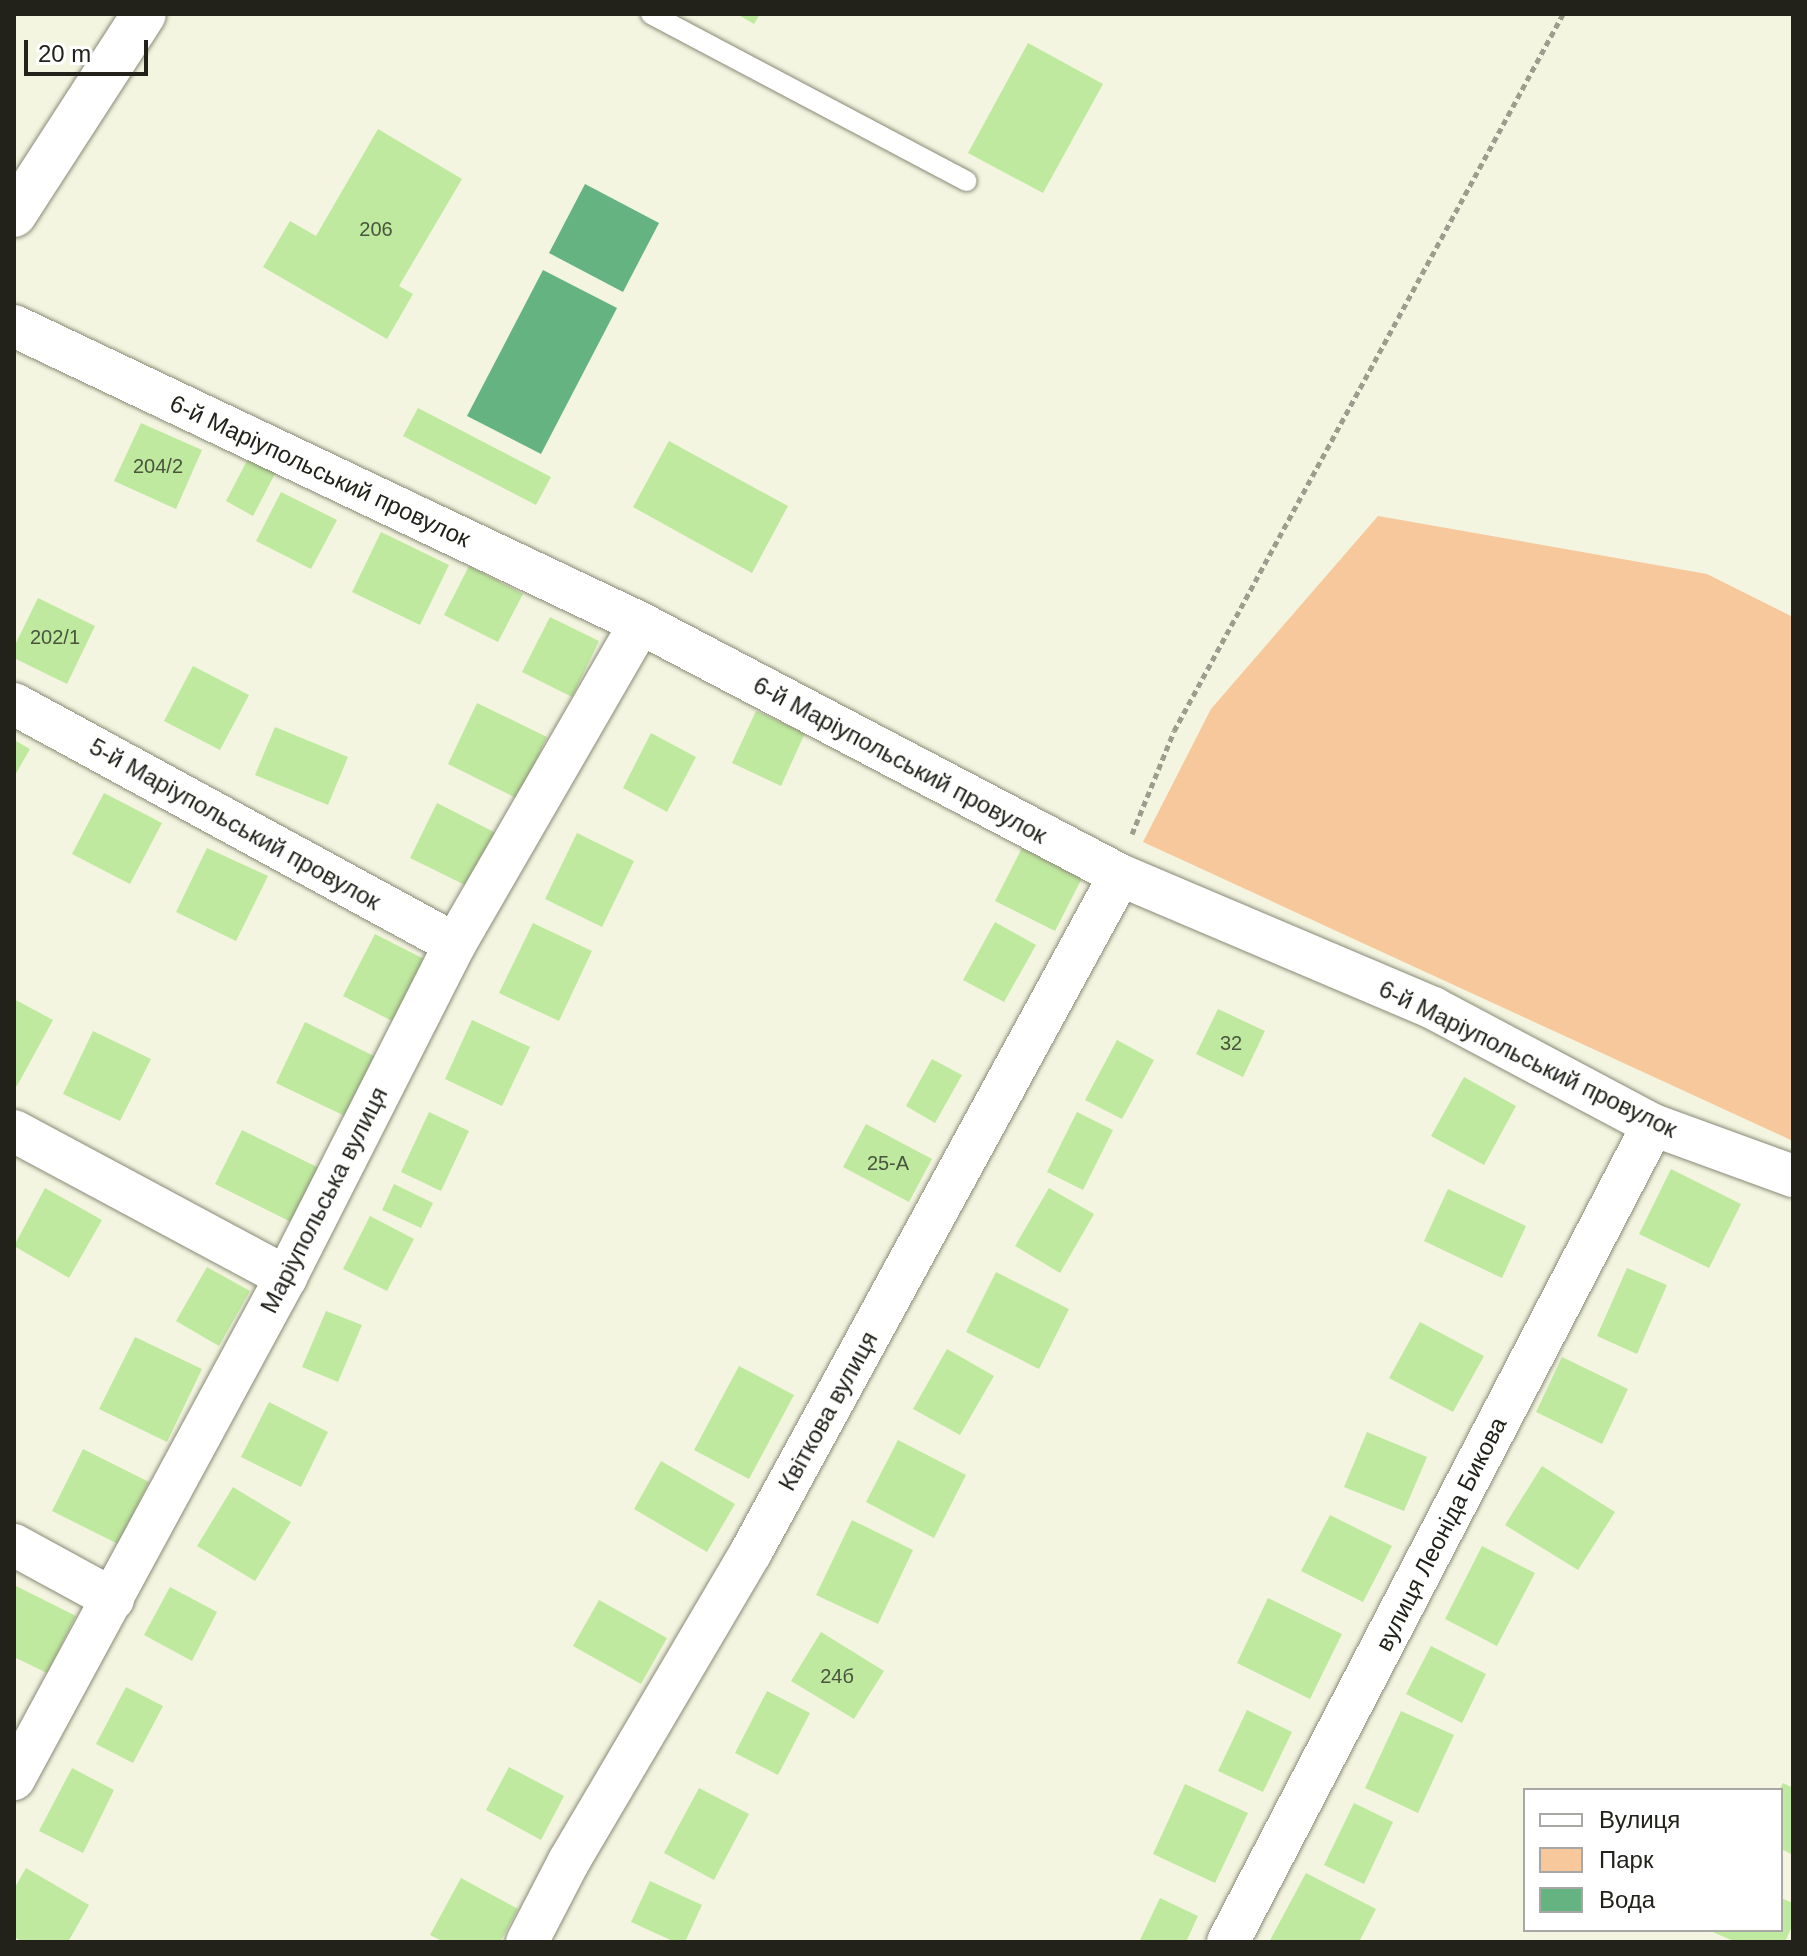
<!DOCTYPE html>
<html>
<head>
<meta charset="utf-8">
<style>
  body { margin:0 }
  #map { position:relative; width:1807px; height:1956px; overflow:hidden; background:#f3f5e0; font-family:Helvetica,sans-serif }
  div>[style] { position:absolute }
  .green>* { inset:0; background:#f7c89b }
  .water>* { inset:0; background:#65b381 }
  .building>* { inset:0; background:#bfe99f }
  .path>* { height:5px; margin-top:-2.5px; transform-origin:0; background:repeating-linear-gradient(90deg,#9c9d8e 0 6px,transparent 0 10px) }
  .roads { filter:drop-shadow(0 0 2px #898a77) drop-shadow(0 0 2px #898a77) }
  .service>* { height:20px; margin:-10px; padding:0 10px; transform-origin:10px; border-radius:10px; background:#fff }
  .minor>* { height:42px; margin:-21px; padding:0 21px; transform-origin:21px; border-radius:21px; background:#fff }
  .primary>* { height:44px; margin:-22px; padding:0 22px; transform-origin:22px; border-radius:22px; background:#fff }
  span { translate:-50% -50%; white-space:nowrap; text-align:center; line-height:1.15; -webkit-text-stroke:6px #fff; paint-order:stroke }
  .number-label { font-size:20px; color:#49543c }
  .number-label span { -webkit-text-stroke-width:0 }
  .street-label { font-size:24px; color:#22221b }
  .frame { position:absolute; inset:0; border:16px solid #22221b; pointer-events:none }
  .legend { position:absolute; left:1523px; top:1788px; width:260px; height:144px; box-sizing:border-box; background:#fff; border:2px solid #a7a7a4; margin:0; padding:10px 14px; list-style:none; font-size:24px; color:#22221b }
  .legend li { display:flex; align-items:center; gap:16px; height:40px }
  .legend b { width:40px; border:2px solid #a7a7a4 }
  .scale { position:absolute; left:24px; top:40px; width:124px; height:36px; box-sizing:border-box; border:4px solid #22221b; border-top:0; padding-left:10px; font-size:24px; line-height:28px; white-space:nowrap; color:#22221b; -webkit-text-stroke:6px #fff; paint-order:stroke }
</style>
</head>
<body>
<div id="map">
  <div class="green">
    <div style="clip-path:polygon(1378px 516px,1707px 574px,1793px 617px,1793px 1141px,1143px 842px,1211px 709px)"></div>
  </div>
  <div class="water">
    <div style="clip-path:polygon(585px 184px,659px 223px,623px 292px,549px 253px)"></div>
    <div style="clip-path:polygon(543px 270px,617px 308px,541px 454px,467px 416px)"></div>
  </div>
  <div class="building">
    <div style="clip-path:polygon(737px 14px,760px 14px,754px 24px)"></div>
    <div style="clip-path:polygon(1028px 43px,1103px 84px,1043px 193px,968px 153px)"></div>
    <div style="clip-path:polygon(378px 129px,462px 179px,399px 286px,413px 294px,387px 339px,263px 267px,290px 221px,316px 236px)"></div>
    <div style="clip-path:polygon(418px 408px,551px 477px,536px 505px,403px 436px)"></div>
    <div style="clip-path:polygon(141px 423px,202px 450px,176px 509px,114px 481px)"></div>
    <div style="clip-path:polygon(669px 441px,788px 506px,752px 573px,633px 507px)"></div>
    <div style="clip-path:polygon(251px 453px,278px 468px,253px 516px,226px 501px)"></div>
    <div style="clip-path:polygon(281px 492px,337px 520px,311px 569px,256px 541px)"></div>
    <div style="clip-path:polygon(381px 532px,449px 565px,420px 625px,352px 592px)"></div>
    <div style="clip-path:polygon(469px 566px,523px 594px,498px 642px,444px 615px)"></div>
    <div style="clip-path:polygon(38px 598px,95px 626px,67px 684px,14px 658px,14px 647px)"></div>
    <div style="clip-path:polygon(550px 617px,599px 641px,572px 697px,522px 672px)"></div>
    <div style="clip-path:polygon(193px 666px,249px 695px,220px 750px,164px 721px)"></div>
    <div style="clip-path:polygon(477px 703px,547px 737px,518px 799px,448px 764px)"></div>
    <div style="clip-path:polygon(756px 711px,805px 733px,781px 786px,732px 763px)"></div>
    <div style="clip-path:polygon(275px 727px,348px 757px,328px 805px,255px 775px)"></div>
    <div style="clip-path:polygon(651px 733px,696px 757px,667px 812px,623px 788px)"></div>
    <div style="clip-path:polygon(14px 740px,30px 749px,14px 777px)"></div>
    <div style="clip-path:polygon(104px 793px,162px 823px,130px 884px,72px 854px)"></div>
    <div style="clip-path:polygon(437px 803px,496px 833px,469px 887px,410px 858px)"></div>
    <div style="clip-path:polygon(577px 833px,634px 861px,602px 927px,545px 899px)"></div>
    <div style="clip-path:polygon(207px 848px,268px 876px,236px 941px,176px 912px)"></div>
    <div style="clip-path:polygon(1022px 848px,1082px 878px,1055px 931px,995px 901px)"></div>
    <div style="clip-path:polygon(995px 922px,1036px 945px,1004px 1002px,963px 980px)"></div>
    <div style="clip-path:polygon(533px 923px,592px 951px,559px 1021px,499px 993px)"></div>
    <div style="clip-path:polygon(375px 934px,428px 961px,396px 1023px,343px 996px)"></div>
    <div style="clip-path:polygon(14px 999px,53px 1020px,17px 1086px,14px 1085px)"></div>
    <div style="clip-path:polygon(1218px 1009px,1265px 1031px,1243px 1077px,1196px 1054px)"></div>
    <div style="clip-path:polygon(472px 1020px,530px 1047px,502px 1106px,445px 1079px)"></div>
    <div style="clip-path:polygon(305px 1022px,378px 1058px,349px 1118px,276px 1083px)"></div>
    <div style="clip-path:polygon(93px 1031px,151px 1059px,120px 1121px,63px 1094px)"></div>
    <div style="clip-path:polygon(1117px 1040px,1154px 1060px,1122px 1119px,1085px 1100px)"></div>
    <div style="clip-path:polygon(932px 1059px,962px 1075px,935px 1123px,906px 1106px)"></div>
    <div style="clip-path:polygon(1464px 1077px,1516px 1106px,1484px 1165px,1431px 1136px)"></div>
    <div style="clip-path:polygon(429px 1112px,469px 1131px,441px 1191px,401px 1172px)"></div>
    <div style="clip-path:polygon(1077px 1112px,1113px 1130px,1083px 1190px,1047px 1172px)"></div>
    <div style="clip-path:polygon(866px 1124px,932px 1159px,909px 1202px,843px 1167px)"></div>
    <div style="clip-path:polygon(242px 1130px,319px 1168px,291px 1222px,215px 1184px)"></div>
    <div style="clip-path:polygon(1671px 1169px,1741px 1204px,1709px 1268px,1639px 1234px)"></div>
    <div style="clip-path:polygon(394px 1184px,433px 1203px,421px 1228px,382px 1210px)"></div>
    <div style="clip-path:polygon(45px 1188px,102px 1220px,69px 1278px,14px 1246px)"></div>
    <div style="clip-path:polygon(1049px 1188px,1094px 1214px,1060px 1273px,1015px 1246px)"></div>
    <div style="clip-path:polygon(1448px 1189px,1526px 1226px,1502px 1278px,1424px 1241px)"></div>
    <div style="clip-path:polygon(370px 1216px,414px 1239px,387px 1291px,343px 1269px)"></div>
    <div style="clip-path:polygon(207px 1267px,250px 1291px,219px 1346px,176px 1321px)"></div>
    <div style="clip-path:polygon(1627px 1268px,1667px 1285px,1637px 1354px,1597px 1336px)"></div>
    <div style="clip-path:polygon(996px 1272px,1069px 1309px,1039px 1369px,966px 1332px)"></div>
    <div style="clip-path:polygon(326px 1311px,362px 1325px,338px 1382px,302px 1367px)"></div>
    <div style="clip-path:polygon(1420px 1322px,1484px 1356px,1453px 1412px,1389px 1378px)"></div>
    <div style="clip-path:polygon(135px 1337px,202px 1369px,167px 1442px,99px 1409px)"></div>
    <div style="clip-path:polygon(947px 1349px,994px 1376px,960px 1435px,913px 1409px)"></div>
    <div style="clip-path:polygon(1562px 1357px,1628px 1389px,1602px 1444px,1536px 1412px)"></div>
    <div style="clip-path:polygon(739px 1366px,794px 1395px,749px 1479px,694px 1450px)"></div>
    <div style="clip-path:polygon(269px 1402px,328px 1432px,301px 1487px,241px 1457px)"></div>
    <div style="clip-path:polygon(1367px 1432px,1427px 1457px,1404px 1511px,1344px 1487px)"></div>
    <div style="clip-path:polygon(898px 1440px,966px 1475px,934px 1538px,866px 1502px)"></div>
    <div style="clip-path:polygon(83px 1449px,149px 1482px,118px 1544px,52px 1511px)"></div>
    <div style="clip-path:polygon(661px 1461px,735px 1504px,707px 1552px,634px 1509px)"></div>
    <div style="clip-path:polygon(1542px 1466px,1615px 1512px,1578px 1570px,1505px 1525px)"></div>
    <div style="clip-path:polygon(233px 1487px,291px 1522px,255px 1581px,197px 1546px)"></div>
    <div style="clip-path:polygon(1330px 1515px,1392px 1546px,1363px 1602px,1301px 1571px)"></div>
    <div style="clip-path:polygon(852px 1520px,913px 1550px,878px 1624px,816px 1595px)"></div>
    <div style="clip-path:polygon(1482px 1546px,1535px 1573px,1497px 1646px,1445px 1619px)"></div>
    <div style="clip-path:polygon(14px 1585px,76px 1616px,47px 1673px,14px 1657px)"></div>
    <div style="clip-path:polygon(170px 1587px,217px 1612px,192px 1661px,144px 1635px)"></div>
    <div style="clip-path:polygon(1268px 1598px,1342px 1634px,1310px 1699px,1237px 1663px)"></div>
    <div style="clip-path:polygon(599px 1600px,667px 1638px,641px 1684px,573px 1646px)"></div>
    <div style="clip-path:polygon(821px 1632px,884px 1671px,854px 1719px,791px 1681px)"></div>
    <div style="clip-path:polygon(1431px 1646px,1486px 1674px,1462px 1723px,1406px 1694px)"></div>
    <div style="clip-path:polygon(126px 1687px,163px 1706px,133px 1763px,96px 1744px)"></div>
    <div style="clip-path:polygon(767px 1691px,810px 1713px,778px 1775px,735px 1753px)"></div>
    <div style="clip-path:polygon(1247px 1710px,1292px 1732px,1263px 1792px,1218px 1771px)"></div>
    <div style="clip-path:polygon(1401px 1711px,1454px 1735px,1418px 1813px,1365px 1788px)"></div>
    <div style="clip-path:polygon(509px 1767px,564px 1796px,541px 1840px,486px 1810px)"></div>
    <div style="clip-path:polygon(72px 1768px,114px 1790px,83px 1853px,39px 1831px)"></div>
    <div style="clip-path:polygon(1783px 1783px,1793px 1788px,1793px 1855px,1781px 1849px,1779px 1790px)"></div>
    <div style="clip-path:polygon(1185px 1784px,1248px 1813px,1215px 1883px,1153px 1854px)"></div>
    <div style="clip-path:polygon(699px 1788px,749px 1814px,714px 1880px,664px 1853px)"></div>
    <div style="clip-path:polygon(1354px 1803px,1393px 1822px,1364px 1884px,1324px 1865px)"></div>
    <div style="clip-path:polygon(26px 1868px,89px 1905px,68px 1942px,23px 1942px,14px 1937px,14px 1889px)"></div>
    <div style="clip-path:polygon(1306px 1873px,1376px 1909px,1359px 1942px,1269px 1942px)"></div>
    <div style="clip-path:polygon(461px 1878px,518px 1909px,500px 1942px,444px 1942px,430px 1935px)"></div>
    <div style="clip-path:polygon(650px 1881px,702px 1905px,685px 1942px,675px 1942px,631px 1922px)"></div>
    <div style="clip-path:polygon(1160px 1898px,1198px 1916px,1186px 1942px,1139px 1942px)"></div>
    <div style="clip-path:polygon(1781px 1898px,1793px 1903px,1793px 1924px,1785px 1942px,1736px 1942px,1708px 1930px,1781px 1930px)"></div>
  </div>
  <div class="path">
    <div style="left:1132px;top:834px;width:111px;rotate:-67.8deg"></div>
    <div style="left:1174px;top:731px;width:816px;rotate:-61.52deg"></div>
  </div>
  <div class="roads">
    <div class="service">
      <div style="left:651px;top:14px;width:357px;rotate:27.9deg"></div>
    </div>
    <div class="minor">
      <div style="left:14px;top:326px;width:693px;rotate:25.38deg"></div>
      <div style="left:640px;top:623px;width:542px;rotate:27.7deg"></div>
      <div style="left:1120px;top:875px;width:340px;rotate:23deg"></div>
      <div style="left:1433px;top:1008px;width:249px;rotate:28deg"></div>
      <div style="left:1653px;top:1125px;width:149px;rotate:20deg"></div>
      <div style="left:14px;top:704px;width:502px;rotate:28.56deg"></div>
      <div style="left:14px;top:1131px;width:309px;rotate:28.2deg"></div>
      <div style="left:14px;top:1545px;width:113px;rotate:28.6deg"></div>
      <div style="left:14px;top:1779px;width:571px;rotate:-61.55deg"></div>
      <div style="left:286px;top:1277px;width:373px;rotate:-63.1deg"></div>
      <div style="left:455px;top:944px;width:370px;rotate:-60deg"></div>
      <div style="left:527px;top:1942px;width:91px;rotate:-62.6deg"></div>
      <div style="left:569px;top:1861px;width:359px;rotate:-59.5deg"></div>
      <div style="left:751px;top:1552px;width:771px;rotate:-61.41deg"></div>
      <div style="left:1228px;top:1942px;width:921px;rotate:-62.52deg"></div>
    </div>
    <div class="primary">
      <div style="left:14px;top:215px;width:239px;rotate:-57.1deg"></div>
    </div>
  </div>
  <div class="number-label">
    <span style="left:376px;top:229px">206</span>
    <span style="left:158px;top:466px">204/2</span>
    <span style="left:55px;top:637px">202/1</span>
    <span style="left:1231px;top:1043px">32</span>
    <span style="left:888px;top:1163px">25-А</span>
    <span style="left:837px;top:1676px">24б</span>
  </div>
  <div class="street-label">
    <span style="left:320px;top:471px;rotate:25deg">6-й Маріупольський провулок</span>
    <span style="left:900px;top:760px;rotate:28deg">6-й Маріупольський провулок</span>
    <span style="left:235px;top:824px;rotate:29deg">5-й Маріупольський провулок</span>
    <span style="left:1528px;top:1059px;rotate:26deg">6-й Маріупольський провулок</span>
    <span style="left:324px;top:1200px;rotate:-63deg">Маріупольська вулиця</span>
    <span style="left:828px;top:1411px;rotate:-61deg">Квіткова вулиця</span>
    <span style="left:1441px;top:1534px;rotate:-63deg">вулиця Леоніда Бикова</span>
  </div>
  <div class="frame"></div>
  <ul class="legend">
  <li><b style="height:10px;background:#fff"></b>Вулиця</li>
  <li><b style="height:22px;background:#f7c89b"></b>Парк</li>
  <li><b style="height:22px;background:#65b381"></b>Вода</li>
  </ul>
  <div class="scale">20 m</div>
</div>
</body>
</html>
